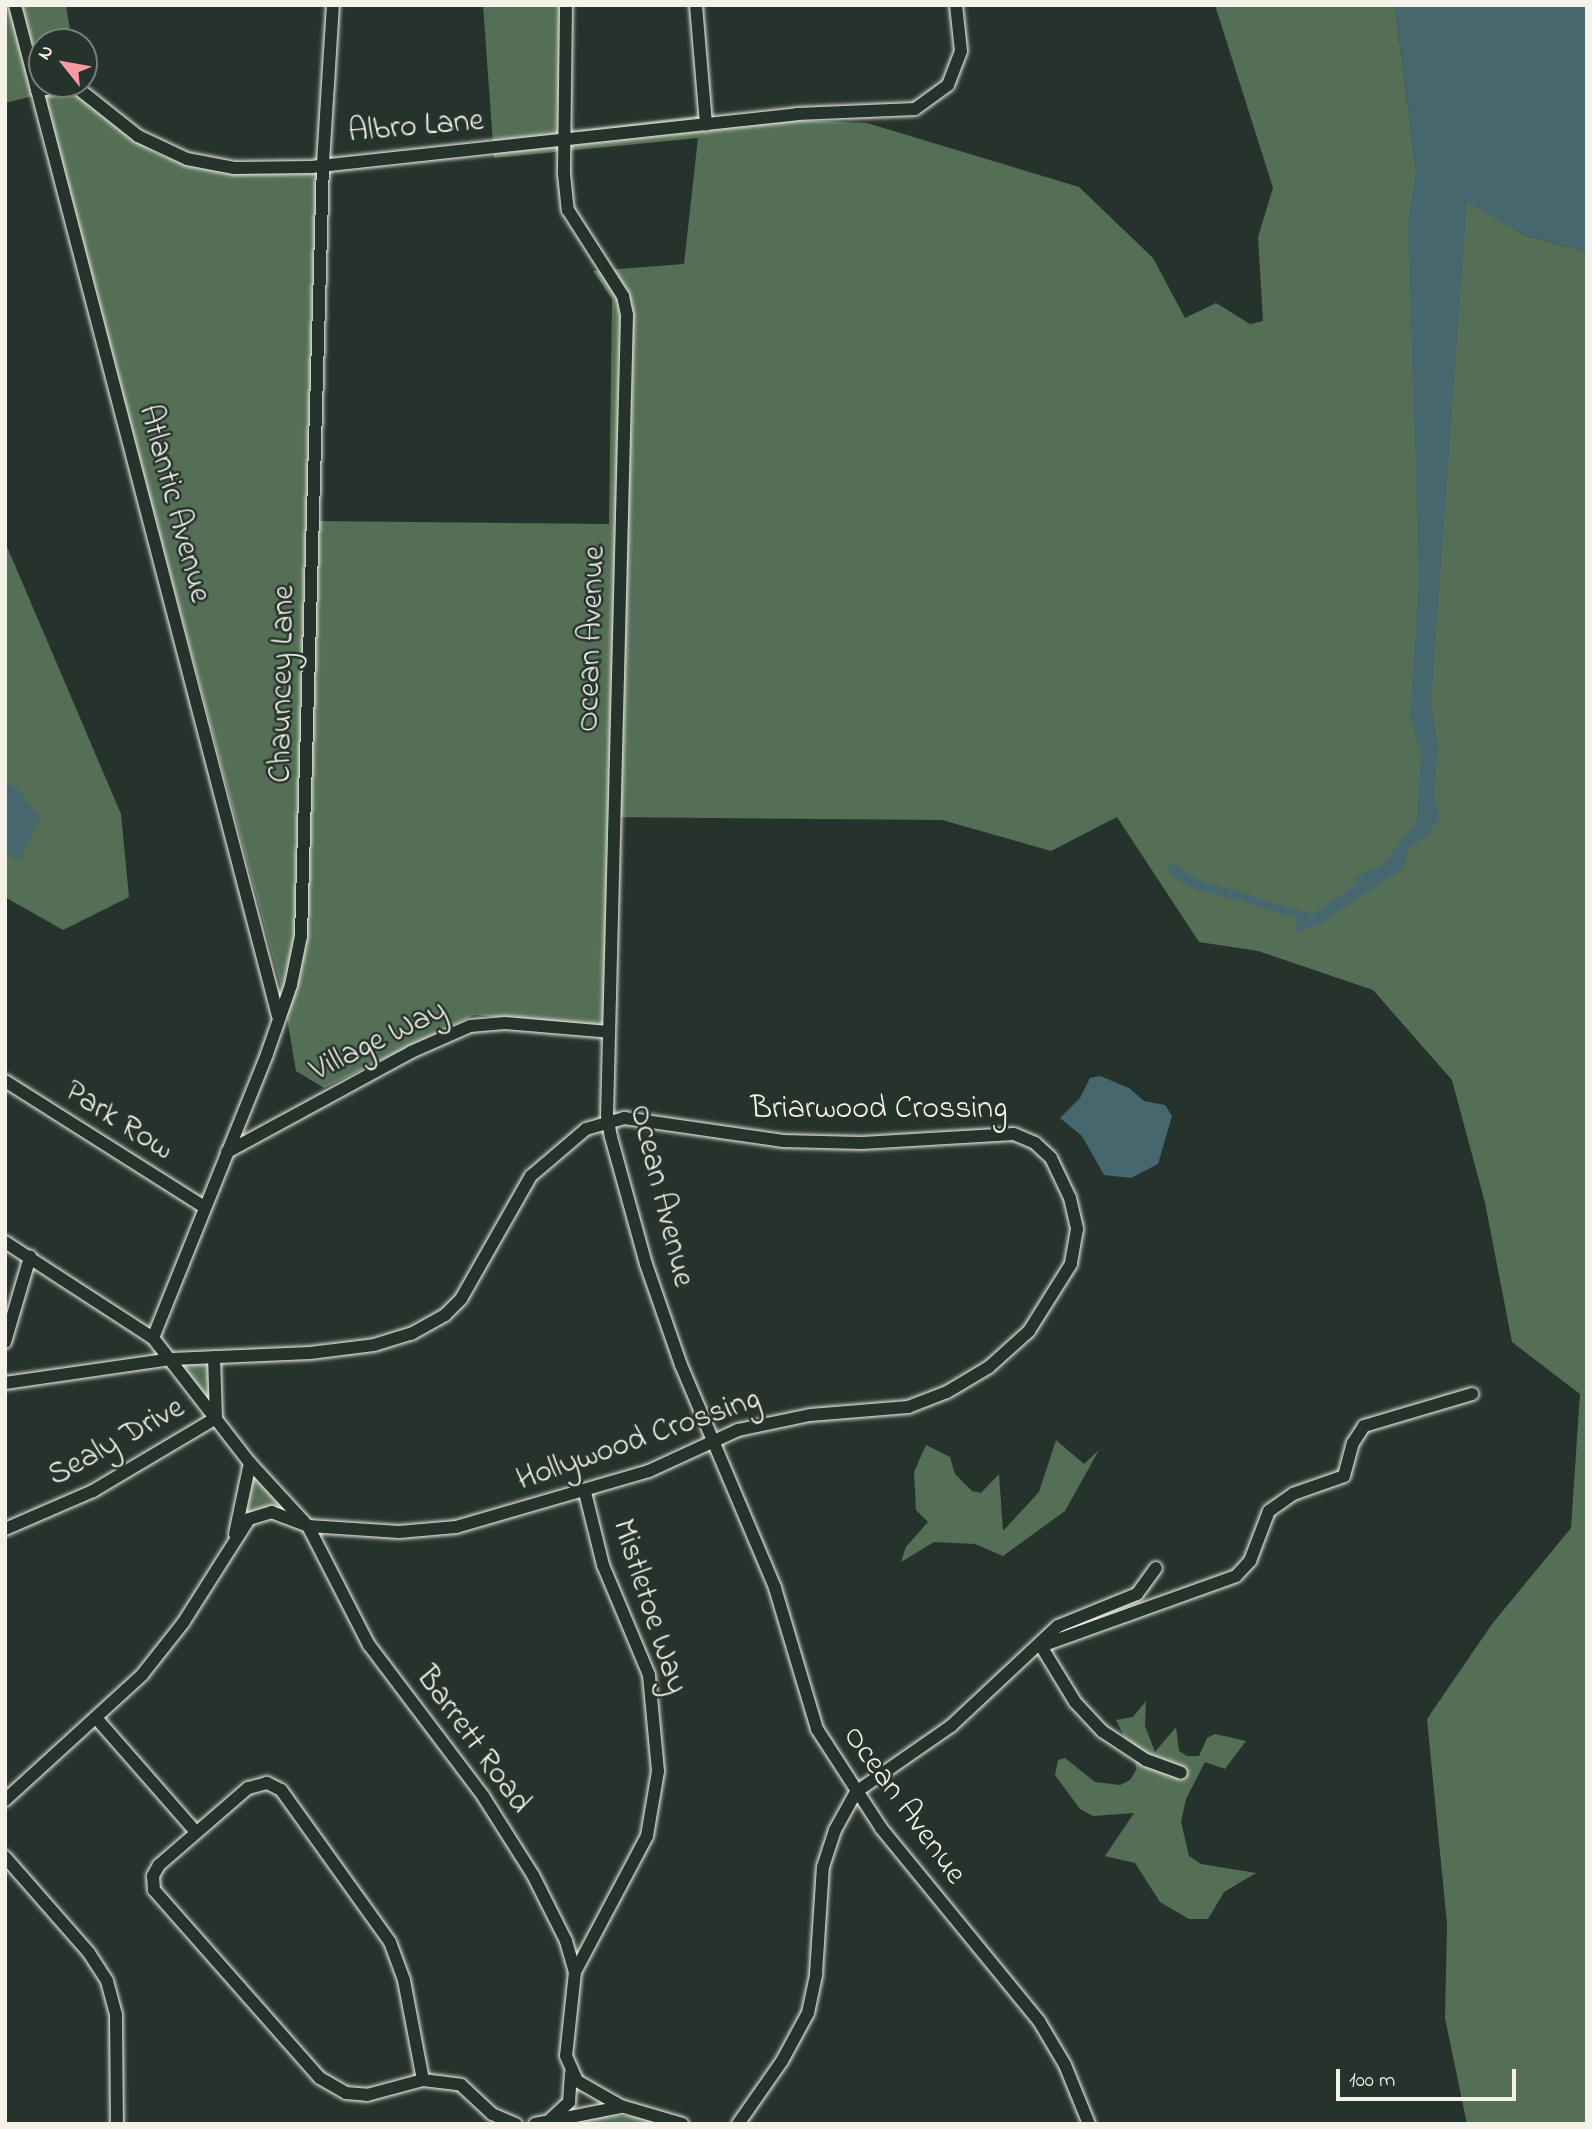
<!DOCTYPE html>
<html>
<head>
<meta charset="utf-8">
<style>
  body { margin:0 }
  #map { position:relative; width:1592px; height:2129px; overflow:hidden; background:#26332d; font-family:"Indie Flower",sans-serif }
  div>[style] { position:absolute }
  .green>* { inset:0; background:#546f56 }
  .water>* { inset:0; background:#46676d }
  .roads { filter:drop-shadow(0 0 2px #f4f1e8) drop-shadow(0 0 2px #f4f1e8) }
  .minor>* { height:12px; margin:-6px; padding:0 6px; transform-origin:6px; border-radius:6px; background:#26332d }
  span { translate:-50% -50%; white-space:nowrap; text-align:center; line-height:1.15; -webkit-text-stroke:5px #26332d; paint-order:stroke }
  .street-label { font-size:32px; color:#f4f1e8 }
  .frame { position:absolute; inset:0; border:7px solid #f4f1e8; pointer-events:none }
  .north { position:absolute; left:28px; top:28px; width:70px; height:70px; box-sizing:border-box; background:#26332d; border:2px solid #787f78; border-radius:50%; rotate:301deg; font-size:19px; font-weight:700; line-height:28px; text-align:center; color:#f4f1e8 }
  .north::after { content:''; display:block; margin:auto; width:24px; height:32px; background:#ff9aa2; clip-path:polygon(50% 0,100% 100%,50% 72%,0 100%) }
  .scale { position:absolute; left:1336px; top:2069px; width:180px; height:32px; box-sizing:border-box; border:4px solid #f4f1e8; border-top:0; padding-left:9px; font-size:21px; line-height:24px; white-space:nowrap; color:#f4f1e8; -webkit-text-stroke:5px #26332d; paint-order:stroke }
</style>
</head>
<body>
<div id="map">
  <div class="green">
    <div style="clip-path:polygon(5px 5px,66px 5px,72px 42px,42px 42px,42px 84px,78px 84px,116px 124px,156px 153px,184px 164px,320px 167px,314px 521px,609px 524px,612px 299px,593px 271px,684px 264px,698px 138px,494px 158px,483px 5px,560px 5px,564px 132px,696px 116px,867px 123px,1079px 187px,1153px 258px,1185px 318px,1216px 303px,1250px 324px,1263px 321px,1258px 237px,1273px 188px,1215px 5px,1395px 5px,1416px 171px,1527px 236px,1587px 252px,1587px 2124px,1467px 2124px,1445px 2018px,1447px 1924px,1427px 1719px,1492px 1624px,1571px 1528px,1580px 1394px,1512px 1342px,1485px 1203px,1452px 1080px,1373px 990px,1258px 951px,1199px 942px,1117px 817px,1051px 851px,942px 820px,608px 817px,604px 1026px,474px 1015px,324px 1088px,296px 1071px,283px 995px,41px 94px,5px 103px)"></div>
    <div style="clip-path:polygon(5px 542px,121px 814px,129px 897px,63px 930px,5px 897px)"></div>
    <div style="clip-path:polygon(214px 1357px,216px 1418px,172px 1359px)"></div>
    <div style="clip-path:polygon(1056px 1440px,1084px 1464px,1099px 1450px,1065px 1511px,1003px 1556px,975px 1544px,934px 1542px,901px 1562px,906px 1547px,928px 1522px,916px 1510px,914px 1472px,926px 1445px,950px 1457px,955px 1474px,972px 1491px,981px 1493px,999px 1474px,1003px 1531px,1039px 1492px)"></div>
    <div style="clip-path:polygon(250px 1463px,308px 1526px,272px 1512px,241px 1528px)"></div>
    <div style="clip-path:polygon(1146px 1701px,1145px 1726px,1155px 1752px,1176px 1727px,1179px 1751px,1187px 1756px,1199px 1756px,1207px 1738px,1215px 1734px,1246px 1741px,1225px 1769px,1205px 1762px,1186px 1799px,1181px 1822px,1189px 1856px,1201px 1864px,1256px 1873px,1224px 1892px,1208px 1919px,1189px 1919px,1160px 1902px,1135px 1863px,1105px 1856px,1134px 1813px,1093px 1816px,1080px 1809px,1055px 1775px,1058px 1760px,1065px 1758px,1095px 1782px,1120px 1785px,1130px 1780px,1136px 1770px,1135px 1759px,1116px 1720px,1133px 1717px)"></div>
    <div style="clip-path:polygon(610px 2115px,663px 2118px,678px 2124px,561px 2124px)"></div>
  </div>
  <div class="water">
    <div style="clip-path:polygon(1395px 5px,1587px 5px,1587px 252px,1527px 236px,1467px 202px,1431px 704px,1438px 745px,1434px 797px,1440px 817px,1428px 835px,1410px 848px,1402px 869px,1320px 924px,1293px 933px,1297px 925px,1295px 917px,1188px 887px,1165px 870px,1174px 863px,1196px 879px,1313px 914px,1356px 884px,1355px 876px,1383px 865px,1417px 820px,1421px 755px,1410px 718px,1419px 579px,1408px 222px,1416px 171px)"></div>
    <div style="clip-path:polygon(5px 782px,17px 788px,40px 818px,20px 860px,5px 855px)"></div>
    <div style="clip-path:polygon(1100px 1076px,1129px 1088px,1144px 1101px,1165px 1105px,1172px 1116px,1158px 1164px,1131px 1178px,1104px 1175px,1082px 1136px,1060px 1118px,1080px 1098px,1090px 1078px)"></div>
  </div>
  <div class="roads">
    <div class="minor">
      <div style="left:15px;top:5px;width:1045px;rotate:75.42deg"></div>
      <div style="left:566px;top:5px;width:169px;rotate:90.7deg"></div>
      <div style="left:564px;top:174px;width:36px;rotate:84deg"></div>
      <div style="left:568px;top:210px;width:102px;rotate:57.4deg"></div>
      <div style="left:623px;top:296px;width:19px;rotate:78deg"></div>
      <div style="left:627px;top:315px;width:800px;rotate:91.43deg"></div>
      <div style="left:607px;top:1115px;width:22px;rotate:80deg"></div>
      <div style="left:611px;top:1137px;width:132px;rotate:74.6deg"></div>
      <div style="left:646px;top:1264px;width:107px;rotate:70.9deg"></div>
      <div style="left:681px;top:1365px;width:242px;rotate:67.1deg"></div>
      <div style="left:775px;top:1588px;width:147px;rotate:73.4deg"></div>
      <div style="left:817px;top:1729px;width:118px;rotate:57.1deg"></div>
      <div style="left:881px;top:1828px;width:249px;rotate:50.7deg"></div>
      <div style="left:1039px;top:2021px;width:51px;rotate:59.4deg"></div>
      <div style="left:1065px;top:2065px;width:64px;rotate:67.9deg"></div>
      <div style="left:696px;top:5px;width:120px;rotate:85.2deg"></div>
      <div style="left:37px;top:90px;width:38px;rotate:-6deg"></div>
      <div style="left:75px;top:86px;width:80px;rotate:38.4deg"></div>
      <div style="left:138px;top:136px;width:54px;rotate:25.1deg"></div>
      <div style="left:187px;top:159px;width:48px;rotate:10.8deg"></div>
      <div style="left:234px;top:168px;width:77px;rotate:-0.7deg"></div>
      <div style="left:311px;top:167px;width:489px;rotate:-6.2deg"></div>
      <div style="left:797px;top:114px;width:118px;rotate:-2.4deg"></div>
      <div style="left:915px;top:109px;width:41px;rotate:-36deg"></div>
      <div style="left:948px;top:85px;width:36px;rotate:-69deg"></div>
      <div style="left:961px;top:51px;width:46px;rotate:-96.2deg"></div>
      <div style="left:5px;top:1081px;width:236px;rotate:32.3deg"></div>
      <div style="left:227px;top:1152px;width:209px;rotate:-28.5deg"></div>
      <div style="left:411px;top:1052px;width:64px;rotate:-23.8deg"></div>
      <div style="left:470px;top:1026px;width:35px;rotate:-5deg"></div>
      <div style="left:505px;top:1023px;width:104px;rotate:4.9deg"></div>
      <div style="left:5px;top:1242px;width:176px;rotate:33deg"></div>
      <div style="left:153px;top:1338px;width:158px;rotate:52.2deg"></div>
      <div style="left:250px;top:1463px;width:86px;rotate:47.4deg"></div>
      <div style="left:308px;top:1526px;width:134px;rotate:62.9deg"></div>
      <div style="left:369px;top:1645px;width:189px;rotate:52.9deg"></div>
      <div style="left:483px;top:1796px;width:93px;rotate:57.7deg"></div>
      <div style="left:533px;top:1875px;width:74px;rotate:63.4deg"></div>
      <div style="left:566px;top:1941px;width:32px;rotate:74deg"></div>
      <div style="left:575px;top:1972px;width:84px;rotate:96.1deg"></div>
      <div style="left:566px;top:2056px;width:27px;rotate:66deg"></div>
      <div style="left:577px;top:2081px;width:51px;rotate:29.6deg"></div>
      <div style="left:621px;top:2106px;width:64px;rotate:16.4deg"></div>
      <div style="left:153px;top:1338px;width:306px;rotate:-68.1deg"></div>
      <div style="left:267px;top:1054px;width:73px;rotate:-70.8deg"></div>
      <div style="left:291px;top:985px;width:50px;rotate:-78.5deg"></div>
      <div style="left:301px;top:936px;width:773px;rotate:-88.37deg"></div>
      <div style="left:323px;top:163px;width:158px;rotate:-86.4deg"></div>
      <div style="left:5px;top:1342px;width:89px;rotate:-73.6deg"></div>
      <div style="left:214px;top:1357px;width:61px;rotate:88.1deg"></div>
      <div style="left:5px;top:1383px;width:169px;rotate:-8.2deg"></div>
      <div style="left:172px;top:1359px;width:138px;rotate:-2.5deg"></div>
      <div style="left:310px;top:1353px;width:64px;rotate:-7.1deg"></div>
      <div style="left:374px;top:1345px;width:39px;rotate:-17deg"></div>
      <div style="left:411px;top:1334px;width:39px;rotate:-29deg"></div>
      <div style="left:445px;top:1315px;width:23px;rotate:-45deg"></div>
      <div style="left:461px;top:1299px;width:142px;rotate:-60.4deg"></div>
      <div style="left:531px;top:1176px;width:72px;rotate:-40.5deg"></div>
      <div style="left:586px;top:1129px;width:40px;rotate:-16deg"></div>
      <div style="left:624px;top:1118px;width:161px;rotate:8.2deg"></div>
      <div style="left:783px;top:1141px;width:79px;rotate:1.5deg"></div>
      <div style="left:862px;top:1143px;width:152px;rotate:-3.4deg"></div>
      <div style="left:1014px;top:1134px;width:23px;rotate:23deg"></div>
      <div style="left:1035px;top:1143px;width:22px;rotate:43deg"></div>
      <div style="left:1051px;top:1158px;width:44px;rotate:64.6deg"></div>
      <div style="left:1070px;top:1198px;width:32px;rotate:77deg"></div>
      <div style="left:1077px;top:1229px;width:36px;rotate:100deg"></div>
      <div style="left:1071px;top:1264px;width:79px;rotate:122.1deg"></div>
      <div style="left:1029px;top:1331px;width:54px;rotate:138deg"></div>
      <div style="left:989px;top:1367px;width:49px;rotate:149.2deg"></div>
      <div style="left:947px;top:1392px;width:42px;rotate:159deg"></div>
      <div style="left:908px;top:1407px;width:98px;rotate:175.3deg"></div>
      <div style="left:810px;top:1415px;width:74px;rotate:168.2deg"></div>
      <div style="left:738px;top:1430px;width:98px;rotate:155.3deg"></div>
      <div style="left:649px;top:1471px;width:201px;rotate:163.8deg"></div>
      <div style="left:456px;top:1527px;width:57px;rotate:175deg"></div>
      <div style="left:399px;top:1532px;width:91px;rotate:-176.2deg"></div>
      <div style="left:308px;top:1526px;width:39px;rotate:-159deg"></div>
      <div style="left:272px;top:1512px;width:24px;rotate:163deg"></div>
      <div style="left:249px;top:1519px;width:123px;rotate:122.4deg"></div>
      <div style="left:183px;top:1623px;width:66px;rotate:128.3deg"></div>
      <div style="left:142px;top:1675px;width:185px;rotate:137.6deg"></div>
      <div style="left:5px;top:1529px;width:96px;rotate:-23.4deg"></div>
      <div style="left:93px;top:1491px;width:143px;rotate:-30.7deg"></div>
      <div style="left:235px;top:1534px;width:73px;rotate:-78.1deg"></div>
      <div style="left:1041px;top:1646px;width:207px;rotate:-19.7deg"></div>
      <div style="left:1236px;top:1576px;width:21px;rotate:-47deg"></div>
      <div style="left:1250px;top:1561px;width:53px;rotate:-69.2deg"></div>
      <div style="left:1269px;top:1511px;width:29px;rotate:-35deg"></div>
      <div style="left:1293px;top:1494px;width:54px;rotate:-19.4deg"></div>
      <div style="left:1344px;top:1476px;width:34px;rotate:-75deg"></div>
      <div style="left:1353px;top:1443px;width:20px;rotate:-57deg"></div>
      <div style="left:1364px;top:1426px;width:113px;rotate:-16.5deg"></div>
      <div style="left:1041px;top:1646px;width:66px;rotate:58.7deg"></div>
      <div style="left:1075px;top:1702px;width:40px;rotate:47deg"></div>
      <div style="left:1102px;top:1731px;width:53px;rotate:33.4deg"></div>
      <div style="left:1146px;top:1760px;width:37px;rotate:20deg"></div>
      <div style="left:97px;top:1719px;width:150px;rotate:48.8deg"></div>
      <div style="left:5px;top:1857px;width:128px;rotate:48.8deg"></div>
      <div style="left:89px;top:1953px;width:33px;rotate:57deg"></div>
      <div style="left:107px;top:1981px;width:35px;rotate:75deg"></div>
      <div style="left:116px;top:2015px;width:109px;rotate:89.5deg"></div>
      <div style="left:575px;top:1972px;width:154px;rotate:-62.1deg"></div>
      <div style="left:647px;top:1836px;width:66px;rotate:-80.4deg"></div>
      <div style="left:658px;top:1771px;width:96px;rotate:-95.4deg"></div>
      <div style="left:649px;top:1675px;width:119px;rotate:-112.7deg"></div>
      <div style="left:603px;top:1565px;width:75px;rotate:-103.9deg"></div>
      <div style="left:423px;top:2080px;width:102px;rotate:-100.8deg"></div>
      <div style="left:404px;top:1980px;width:40px;rotate:-110.2deg"></div>
      <div style="left:390px;top:1942px;width:187px;rotate:-125.6deg"></div>
      <div style="left:281px;top:1790px;width:16px;rotate:-153deg"></div>
      <div style="left:267px;top:1783px;width:20px;rotate:165deg"></div>
      <div style="left:248px;top:1788px;width:118px;rotate:139.1deg"></div>
      <div style="left:159px;top:1865px;width:13px;rotate:119deg"></div>
      <div style="left:153px;top:1876px;width:14px;rotate:86deg"></div>
      <div style="left:154px;top:1890px;width:251px;rotate:48.6deg"></div>
      <div style="left:320px;top:2078px;width:30px;rotate:30deg"></div>
      <div style="left:346px;top:2093px;width:21px;rotate:5deg"></div>
      <div style="left:367px;top:2095px;width:58px;rotate:-15deg"></div>
      <div style="left:423px;top:2080px;width:38px;rotate:7deg"></div>
      <div style="left:461px;top:2085px;width:42px;rotate:43.1deg"></div>
      <div style="left:492px;top:2114px;width:26px;rotate:23deg"></div>
      <div style="left:551px;top:2119px;width:25px;rotate:-43deg"></div>
      <div style="left:569px;top:2102px;width:29px;rotate:-86deg"></div>
      <div style="left:535px;top:2124px;width:88px;rotate:-11.2deg"></div>
      <div style="left:738px;top:2124px;width:77px;rotate:-55.1deg"></div>
      <div style="left:782px;top:2061px;width:55px;rotate:-61.6deg"></div>
      <div style="left:808px;top:2013px;width:40px;rotate:-78deg"></div>
      <div style="left:816px;top:1974px;width:107px;rotate:-86.3deg"></div>
      <div style="left:823px;top:1867px;width:39px;rotate:-72deg"></div>
      <div style="left:835px;top:1830px;width:43px;rotate:-61.1deg"></div>
      <div style="left:856px;top:1792px;width:116px;rotate:-34.8deg"></div>
      <div style="left:951px;top:1726px;width:146px;rotate:-43.1deg"></div>
      <div style="left:1058px;top:1626px;width:85px;rotate:-22.1deg"></div>
      <div style="left:1137px;top:1594px;width:32px;rotate:-54deg"></div>
    </div>
  </div>
  <div class="street-label">
    <span style="left:416px;top:128px;rotate:-5deg">Albro Lane</span>
    <span style="left:173px;top:504px;rotate:75deg">Atlantic Avenue</span>
    <span style="left:593px;top:639px;rotate:-88deg">Ocean Avenue</span>
    <span style="left:284px;top:684px;rotate:-89deg">Chauncey Lane</span>
    <span style="left:379px;top:1042px;rotate:-26deg">Village Way</span>
    <span style="left:879px;top:1110px">Briarwood Crossing</span>
    <span style="left:118px;top:1122px;rotate:32deg">Park Row</span>
    <span style="left:660px;top:1196px;rotate:76deg">Ocean Avenue</span>
    <span style="left:639px;top:1441px;rotate:-19deg">Hollywood Crossing</span>
    <span style="left:117px;top:1443px;rotate:-29deg">Sealy Drive</span>
    <span style="left:648px;top:1607px;rotate:72deg">Mistletoe Way</span>
    <span style="left:472px;top:1741px;rotate:54deg">Barrett Road</span>
    <span style="left:903px;top:1806px;rotate:54deg">Ocean Avenue</span>
  </div>
  <div class="frame"></div>
  <div class="north">N</div>
  <div class="scale">100 m</div>
</div>
</body>
</html>
